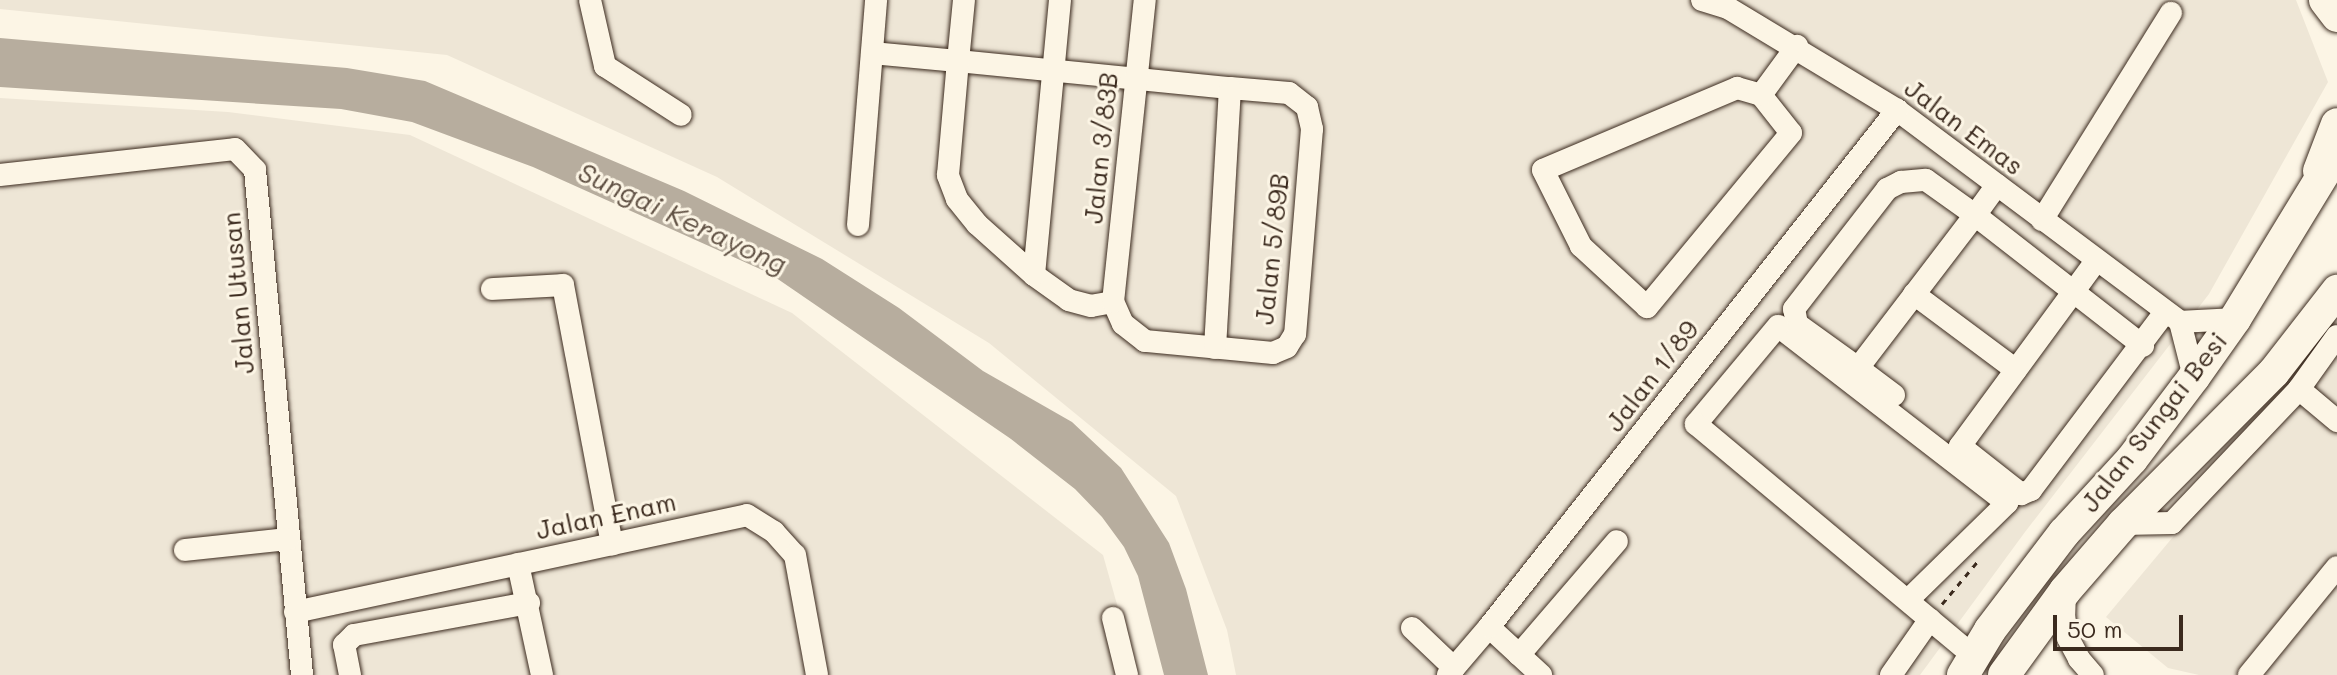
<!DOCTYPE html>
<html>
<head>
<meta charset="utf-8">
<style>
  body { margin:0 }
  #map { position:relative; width:2337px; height:675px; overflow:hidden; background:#fcf5e5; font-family:Mali,sans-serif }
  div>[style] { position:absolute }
  .built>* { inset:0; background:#eee6d6 }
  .water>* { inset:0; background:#b7ad9e }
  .path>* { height:3px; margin-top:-1.5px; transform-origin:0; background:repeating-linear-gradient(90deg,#3b2a1e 0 6px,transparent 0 12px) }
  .roads { filter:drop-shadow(0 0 2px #3b2a1e) drop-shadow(0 0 2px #3b2a1e) }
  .minor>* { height:22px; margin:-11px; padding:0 11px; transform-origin:11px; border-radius:11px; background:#fcf5e5 }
  .highway>* { height:32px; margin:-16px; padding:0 16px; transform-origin:16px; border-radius:16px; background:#fcf5e5 }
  span { translate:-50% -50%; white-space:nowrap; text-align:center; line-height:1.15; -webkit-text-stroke:6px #fcf5e5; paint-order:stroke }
  .street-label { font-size:26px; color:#3b2a1e }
  .water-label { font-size:28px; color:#605144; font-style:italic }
  .scale { position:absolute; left:2053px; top:615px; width:130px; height:36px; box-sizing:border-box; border:4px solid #3b2a1e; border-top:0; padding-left:10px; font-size:24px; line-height:28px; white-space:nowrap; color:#3b2a1e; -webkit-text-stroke:6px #fcf5e5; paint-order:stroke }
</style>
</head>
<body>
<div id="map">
  <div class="built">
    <div style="clip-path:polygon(0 0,2296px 0,2328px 82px,2209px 294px,2025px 532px,1920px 675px,1236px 675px,1227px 630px,1176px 496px,989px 343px,717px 177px,447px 55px,0 9px)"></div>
    <div style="clip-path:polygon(0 98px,228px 112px,410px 135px,792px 313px,1103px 555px,1137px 675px,0 675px)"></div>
    <div style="clip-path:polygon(2337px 350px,2337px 675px,2199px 675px,2168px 668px,2106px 617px,2229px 470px)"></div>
  </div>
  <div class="water">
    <div style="clip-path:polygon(0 38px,347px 68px,425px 81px,684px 191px,822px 259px,899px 308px,983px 371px,1072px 422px,1121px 468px,1169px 543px,1186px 589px,1208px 675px,1164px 675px,1138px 576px,1124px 547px,1102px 517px,1075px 489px,1011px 439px,769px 273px,533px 167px,412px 122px,341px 109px,0 87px)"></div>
  </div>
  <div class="path">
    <div style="left:1942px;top:604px;width:56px;rotate:-50.1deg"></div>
  </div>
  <div class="roads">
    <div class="minor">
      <div style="left:590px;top:0;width:68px;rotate:77.2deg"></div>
      <div style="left:605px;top:66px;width:90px;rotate:32.8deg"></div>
      <div style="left:1702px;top:0;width:27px;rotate:17deg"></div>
      <div style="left:1728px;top:8px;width:197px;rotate:31.1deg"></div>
      <div style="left:1897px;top:110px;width:354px;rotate:36.8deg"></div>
      <div style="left:2180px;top:322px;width:55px;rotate:-3.1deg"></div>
      <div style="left:872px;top:53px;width:86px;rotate:5.3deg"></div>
      <div style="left:958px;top:61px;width:273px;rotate:5.7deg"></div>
      <div style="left:1230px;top:88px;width:59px;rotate:4.8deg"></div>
      <div style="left:1289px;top:93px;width:23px;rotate:38deg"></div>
      <div style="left:1307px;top:107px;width:23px;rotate:77deg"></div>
      <div style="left:1312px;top:129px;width:206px;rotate:94.7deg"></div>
      <div style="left:1295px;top:334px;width:15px;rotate:122deg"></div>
      <div style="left:1287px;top:347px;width:15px;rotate:157deg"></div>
      <div style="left:1273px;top:353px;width:129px;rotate:-174.6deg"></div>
      <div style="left:1145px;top:341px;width:28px;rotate:-142deg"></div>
      <div style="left:1123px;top:324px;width:24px;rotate:-114deg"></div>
      <div style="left:1113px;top:302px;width:22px;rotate:170deg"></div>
      <div style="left:1091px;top:306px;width:23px;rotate:-165deg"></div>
      <div style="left:1069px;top:300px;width:43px;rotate:-144.5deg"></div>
      <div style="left:1034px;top:275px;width:76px;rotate:-138.2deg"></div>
      <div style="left:977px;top:224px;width:32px;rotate:-129deg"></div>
      <div style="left:957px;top:199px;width:26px;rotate:-111deg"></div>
      <div style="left:948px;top:175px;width:114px;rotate:-85deg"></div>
      <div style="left:958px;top:61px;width:61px;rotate:-84.4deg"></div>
      <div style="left:1761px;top:95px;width:48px;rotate:51.7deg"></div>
      <div style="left:1791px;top:133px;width:226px;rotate:129.6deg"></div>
      <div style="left:1647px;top:307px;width:90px;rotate:-137.3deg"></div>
      <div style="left:1581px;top:246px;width:85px;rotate:-116.6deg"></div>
      <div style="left:1543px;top:170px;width:211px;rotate:-22.9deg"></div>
      <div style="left:1737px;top:88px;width:25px;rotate:16deg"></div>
      <div style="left:1761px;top:95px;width:61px;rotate:-53.7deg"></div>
      <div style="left:0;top:175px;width:236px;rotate:-6.3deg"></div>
      <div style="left:235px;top:149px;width:29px;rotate:46deg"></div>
      <div style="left:255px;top:170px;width:507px;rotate:84.68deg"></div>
      <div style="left:1997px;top:185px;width:37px;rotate:126deg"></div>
      <div style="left:1975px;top:215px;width:193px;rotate:127.4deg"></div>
      <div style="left:1858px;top:368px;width:75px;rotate:-144.2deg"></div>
      <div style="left:1797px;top:324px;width:15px;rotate:-101deg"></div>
      <div style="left:1794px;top:309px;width:152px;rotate:-52.2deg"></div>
      <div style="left:1887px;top:189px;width:16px;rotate:-27deg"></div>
      <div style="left:1901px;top:182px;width:25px;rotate:-5deg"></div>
      <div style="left:1926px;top:180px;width:60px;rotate:35.5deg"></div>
      <div style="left:1975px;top:215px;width:213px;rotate:37.9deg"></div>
      <div style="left:2042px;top:220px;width:244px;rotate:-58.1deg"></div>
      <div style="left:858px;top:225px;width:226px;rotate:-85.4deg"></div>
      <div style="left:2096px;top:261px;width:230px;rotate:126.3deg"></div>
      <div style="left:1960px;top:446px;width:78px;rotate:38.2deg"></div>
      <div style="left:2021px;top:494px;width:11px;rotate:-22deg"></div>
      <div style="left:2031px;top:490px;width:223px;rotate:-53deg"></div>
      <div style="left:1034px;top:275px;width:276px;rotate:-84.6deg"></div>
      <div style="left:492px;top:289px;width:71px;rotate:-3.2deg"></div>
      <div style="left:563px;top:285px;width:264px;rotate:79.3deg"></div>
      <div style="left:1914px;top:294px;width:127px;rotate:36.7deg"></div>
      <div style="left:1113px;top:302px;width:304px;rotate:-84deg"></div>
      <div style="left:2180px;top:322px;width:57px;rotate:75.7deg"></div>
      <div style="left:1215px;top:348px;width:260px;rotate:-86.7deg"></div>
      <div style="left:1858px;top:368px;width:45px;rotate:36.9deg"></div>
      <div style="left:2299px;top:389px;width:50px;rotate:40.1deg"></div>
      <div style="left:2123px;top:524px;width:49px;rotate:-1.2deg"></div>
      <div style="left:2172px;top:523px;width:185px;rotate:-46.5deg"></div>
      <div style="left:2299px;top:389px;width:65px;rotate:-54.4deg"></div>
      <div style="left:185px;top:550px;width:104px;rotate:-6.1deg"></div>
      <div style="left:518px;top:564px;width:114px;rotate:77.8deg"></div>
      <div style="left:2065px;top:592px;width:24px;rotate:92deg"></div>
      <div style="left:2064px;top:616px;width:22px;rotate:80deg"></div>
      <div style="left:2068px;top:638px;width:24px;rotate:62deg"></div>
      <div style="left:2079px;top:659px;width:21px;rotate:49deg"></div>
      <div style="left:1908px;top:600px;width:139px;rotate:-44.4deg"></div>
      <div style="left:2007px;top:503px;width:289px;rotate:-142.3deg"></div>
      <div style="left:1778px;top:326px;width:128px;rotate:129.9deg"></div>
      <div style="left:1696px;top:424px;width:361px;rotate:39.9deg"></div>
      <div style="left:295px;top:612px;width:462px;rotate:-12.1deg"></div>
      <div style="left:747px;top:515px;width:32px;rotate:32deg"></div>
      <div style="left:774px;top:532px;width:31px;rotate:48deg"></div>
      <div style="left:795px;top:555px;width:122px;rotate:79.6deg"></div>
      <div style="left:1113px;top:618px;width:59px;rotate:76.2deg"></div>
      <div style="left:1489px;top:627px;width:71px;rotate:42.7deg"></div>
      <div style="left:1412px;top:628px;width:58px;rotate:43.6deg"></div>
      <div style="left:1519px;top:655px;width:150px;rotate:-49.3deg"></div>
      <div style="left:350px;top:675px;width:31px;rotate:-101deg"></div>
      <div style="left:344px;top:645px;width:14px;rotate:-45deg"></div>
      <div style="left:354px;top:635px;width:178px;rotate:-10.4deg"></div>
      <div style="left:1448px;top:675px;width:63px;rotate:-49.5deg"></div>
      <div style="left:1489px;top:627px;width:659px;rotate:-51.72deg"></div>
      <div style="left:1891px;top:675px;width:68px;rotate:-55.1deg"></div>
      <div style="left:2249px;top:675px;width:139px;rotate:-50.8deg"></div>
    </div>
    <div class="highway">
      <div style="left:2325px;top:0;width:20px;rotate:53deg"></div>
      <div style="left:2319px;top:171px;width:50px;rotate:-69deg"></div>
      <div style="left:1963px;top:675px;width:52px;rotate:-59deg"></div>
      <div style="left:1990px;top:630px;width:122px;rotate:-52.7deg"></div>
      <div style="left:2064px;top:533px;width:100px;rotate:-47.4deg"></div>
      <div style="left:2132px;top:459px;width:103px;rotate:-52.9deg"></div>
      <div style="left:2194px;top:377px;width:71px;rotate:-54.7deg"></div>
      <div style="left:2235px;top:319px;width:196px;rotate:-58.6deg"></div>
      <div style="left:2004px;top:675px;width:104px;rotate:-54deg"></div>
      <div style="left:2065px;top:591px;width:89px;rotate:-49.1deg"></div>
      <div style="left:2123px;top:524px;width:214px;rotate:-45.2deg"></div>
      <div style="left:2274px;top:372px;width:103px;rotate:-52.1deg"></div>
    </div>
  </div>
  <div class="street-label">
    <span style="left:1964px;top:127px;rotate:37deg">Jalan Emas</span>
    <span style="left:1101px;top:148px;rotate:-84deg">Jalan 3/83B</span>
    <span style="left:1272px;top:249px;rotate:-84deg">Jalan 5/89B</span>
    <span style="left:238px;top:293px;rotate:-95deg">Jalan Utusan</span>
    <span style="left:1652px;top:376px;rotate:-52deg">Jalan 1/89</span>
    <span style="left:2154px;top:422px;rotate:-52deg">Jalan Sungai Besi</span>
    <span style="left:606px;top:516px;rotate:-12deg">Jalan Enam</span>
  </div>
  <div class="water-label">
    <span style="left:683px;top:217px;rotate:25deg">Sungai Kerayong</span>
  </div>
  <div class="scale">50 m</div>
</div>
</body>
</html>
